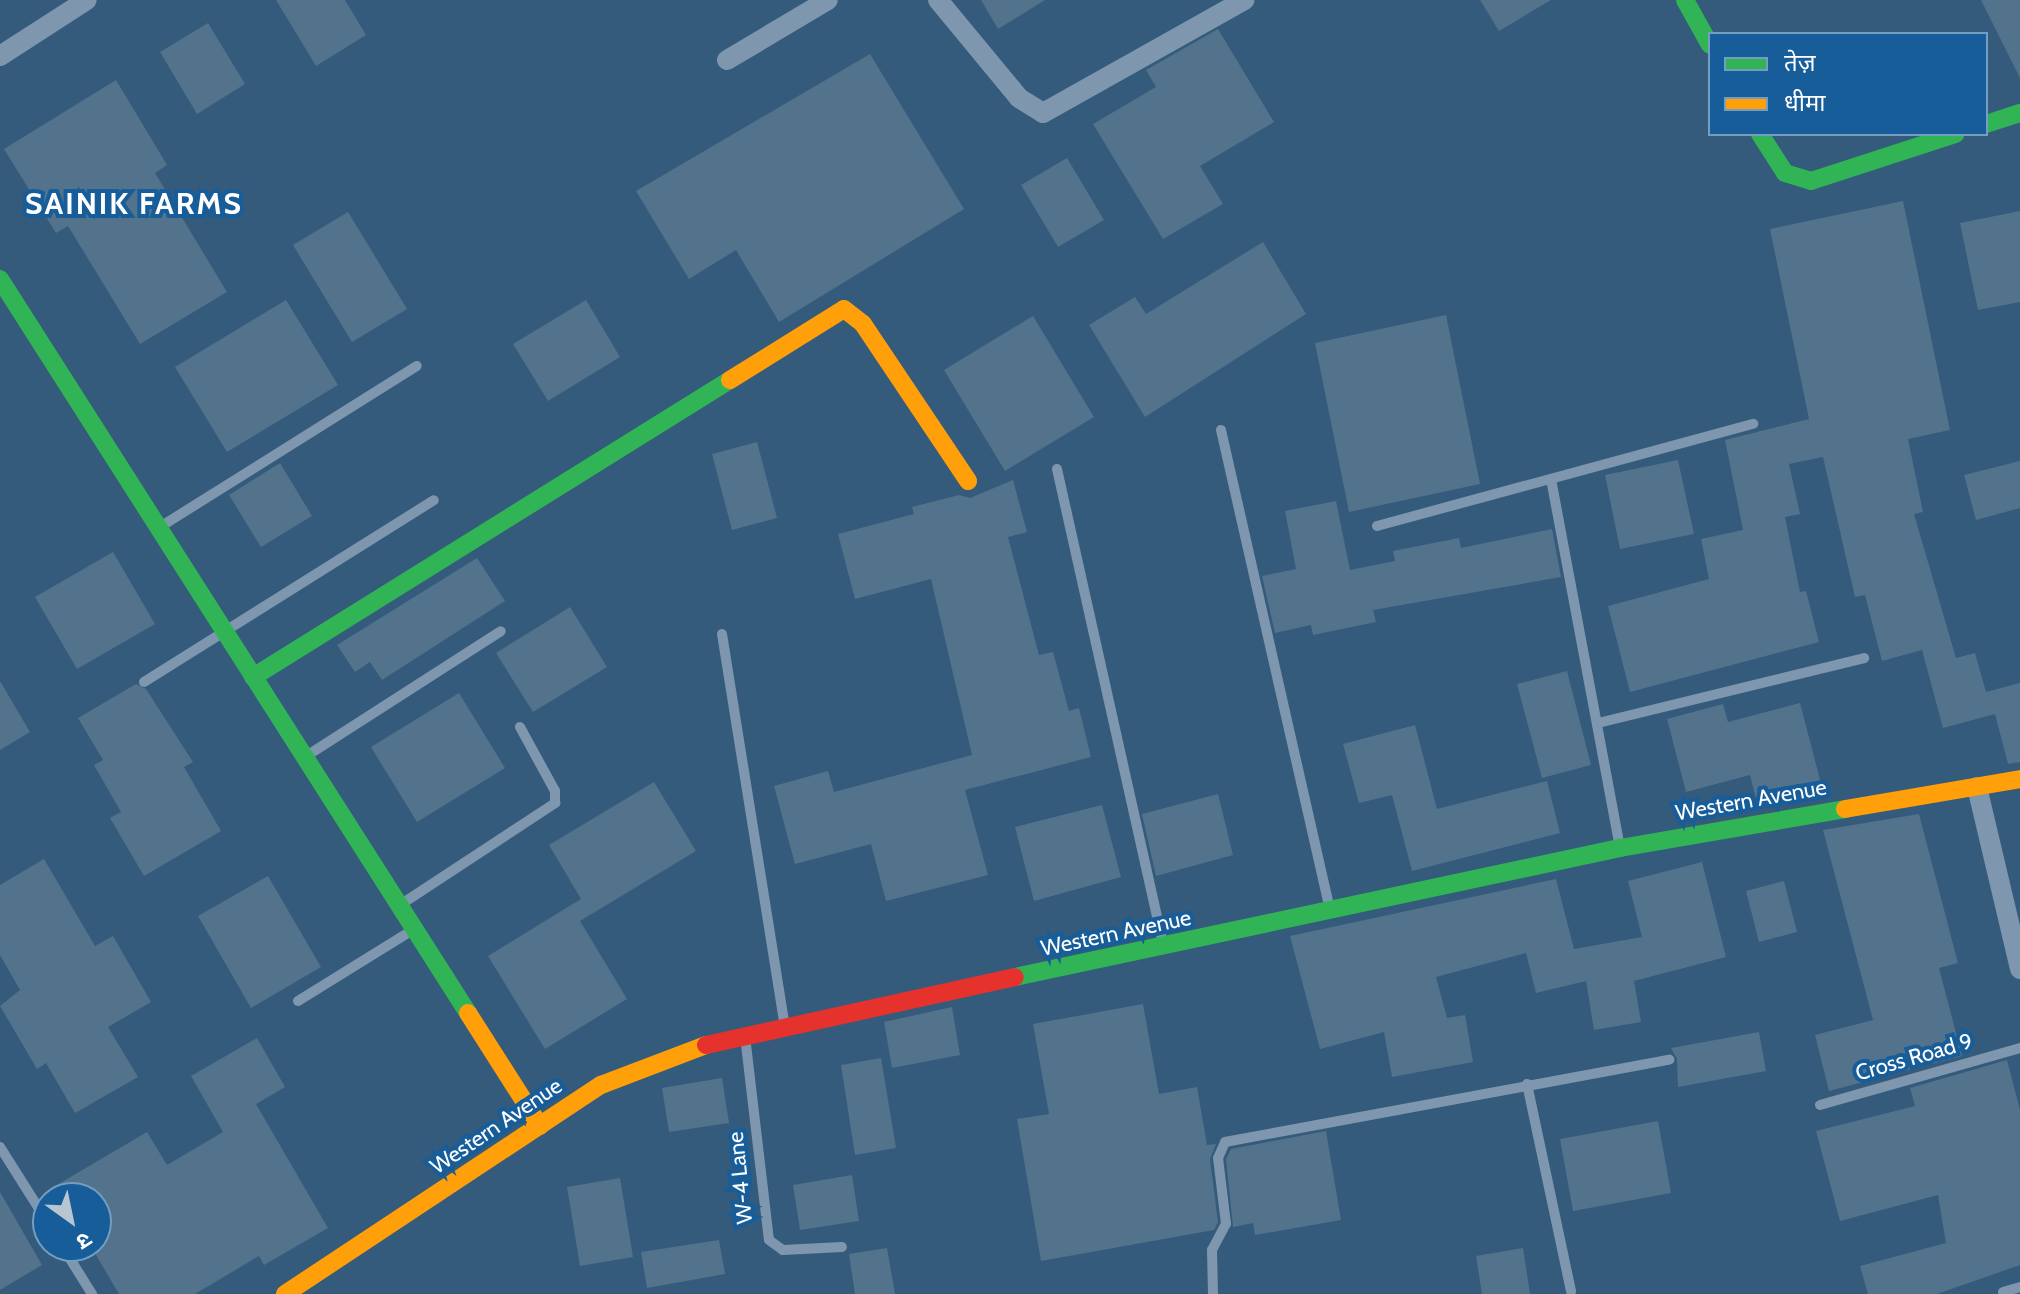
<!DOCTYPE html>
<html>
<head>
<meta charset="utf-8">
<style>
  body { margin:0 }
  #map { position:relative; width:2020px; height:1294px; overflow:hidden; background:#345b7c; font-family:Cabin,"Noto Sans Devanagari",sans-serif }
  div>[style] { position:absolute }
  .building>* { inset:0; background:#53728c }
  .lane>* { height:10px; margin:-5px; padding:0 5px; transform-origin:5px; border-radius:5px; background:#7e97ae }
  .street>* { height:20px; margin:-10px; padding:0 10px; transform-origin:10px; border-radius:10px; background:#7e97ae }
  .fast>* { height:18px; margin:-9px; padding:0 9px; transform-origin:9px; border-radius:9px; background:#30b455 }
  .slow>* { height:18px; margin:-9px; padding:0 9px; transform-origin:9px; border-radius:9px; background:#ff9f0a }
  .jam>* { height:18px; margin:-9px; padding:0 9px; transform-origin:9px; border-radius:9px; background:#e5322d }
  span { translate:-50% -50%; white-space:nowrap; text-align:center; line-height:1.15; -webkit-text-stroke:8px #165d9a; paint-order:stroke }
  .street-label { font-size:22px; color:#fff }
  .district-label { font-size:30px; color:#fff; font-weight:700; letter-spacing:2px }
  .legend { position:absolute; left:1708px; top:32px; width:280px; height:104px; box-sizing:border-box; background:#165d9a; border:2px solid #739ec2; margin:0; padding:10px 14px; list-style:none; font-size:24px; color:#fff }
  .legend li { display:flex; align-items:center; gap:16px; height:40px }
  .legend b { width:40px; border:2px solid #739ec2 }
  .north { position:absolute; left:32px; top:1182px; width:80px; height:80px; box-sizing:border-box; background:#165d9a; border:2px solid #739ec2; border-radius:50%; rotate:147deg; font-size:22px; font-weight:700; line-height:32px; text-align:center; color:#fff }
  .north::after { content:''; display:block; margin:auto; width:28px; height:36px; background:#b8c6d1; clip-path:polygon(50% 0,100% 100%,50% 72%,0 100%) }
</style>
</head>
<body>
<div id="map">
  <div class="building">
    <div style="clip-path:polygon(276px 0,345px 0,366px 35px,316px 66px)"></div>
    <div style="clip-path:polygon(981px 0,1045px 0,998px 29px)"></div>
    <div style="clip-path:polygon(1480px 0,1551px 0,1499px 31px)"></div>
    <div style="clip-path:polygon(1981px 0,2020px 0,2020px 78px)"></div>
    <div style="clip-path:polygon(208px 23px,245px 84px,197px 114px,160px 52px)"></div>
    <div style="clip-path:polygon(1218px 29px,1274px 122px,1200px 166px,1223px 204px,1163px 239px,1093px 124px,1156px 87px,1146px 70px)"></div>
    <div style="clip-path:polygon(870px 54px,964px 209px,779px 322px,736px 250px,689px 279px,636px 191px)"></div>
    <div style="clip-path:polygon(116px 80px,167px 165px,155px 173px,227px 292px,140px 344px,68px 226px,56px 233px,4px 149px)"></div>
    <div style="clip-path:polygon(1067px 158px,1104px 220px,1058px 247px,1021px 185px)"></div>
    <div style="clip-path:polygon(1903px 201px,1950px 430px,1908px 439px,1923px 512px,1914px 514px,1956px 658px,1975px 653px,1986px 692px,2020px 683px,2020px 762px,2008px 764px,1995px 714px,1943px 728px,1922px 650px,1882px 661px,1865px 595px,1855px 597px,1823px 457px,1789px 464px,1800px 514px,1785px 517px,1800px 592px,1806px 591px,1819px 642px,1630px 692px,1608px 606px,1709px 579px,1701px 539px,1743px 530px,1725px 440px,1809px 419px,1770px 229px)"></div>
    <div style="clip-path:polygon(2020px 211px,2020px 302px,1978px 310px,1960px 223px)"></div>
    <div style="clip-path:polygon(348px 212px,407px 309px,352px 342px,293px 245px)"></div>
    <div style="clip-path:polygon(1263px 242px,1306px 314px,1145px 417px,1089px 325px,1135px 297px,1146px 314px)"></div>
    <div style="clip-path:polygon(286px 300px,338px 385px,227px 452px,175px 367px)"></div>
    <div style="clip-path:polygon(586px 300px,620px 357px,548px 401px,513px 344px)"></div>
    <div style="clip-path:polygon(1446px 315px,1480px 484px,1349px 512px,1315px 343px)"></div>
    <div style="clip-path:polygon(1033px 316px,1094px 417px,1005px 471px,944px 370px)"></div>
    <div style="clip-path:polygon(757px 442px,777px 518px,732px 530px,712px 454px)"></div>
    <div style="clip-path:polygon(1678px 460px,1694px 534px,1620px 549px,1605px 475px)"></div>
    <div style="clip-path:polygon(2020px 461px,2020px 508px,1976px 520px,1964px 475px)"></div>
    <div style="clip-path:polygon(280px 463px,312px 516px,261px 547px,229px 495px)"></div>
    <div style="clip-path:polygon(1013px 480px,1027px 532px,1008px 537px,1039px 655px,1053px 652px,1069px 711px,1079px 708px,1091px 757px,965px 790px,988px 875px,886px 901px,871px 844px,795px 864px,774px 786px,828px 771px,834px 792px,972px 755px,931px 579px,855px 599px,838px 534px,914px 514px,912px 507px,959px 495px,970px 498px)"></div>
    <div style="clip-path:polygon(1336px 501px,1350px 570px,1395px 561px,1393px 551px,1459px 538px,1461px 548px,1552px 529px,1561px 577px,1373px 610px,1376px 622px,1313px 635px,1311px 625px,1275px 633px,1262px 576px,1296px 569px,1285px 511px)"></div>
    <div style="clip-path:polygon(113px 552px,155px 624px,77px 669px,35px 597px)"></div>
    <div style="clip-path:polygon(477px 558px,505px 601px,382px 680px,370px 662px,355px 672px,337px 645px)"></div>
    <div style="clip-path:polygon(570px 607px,607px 667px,533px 712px,496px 653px)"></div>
    <div style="clip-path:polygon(1567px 671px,1591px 765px,1542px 778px,1517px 684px)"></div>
    <div style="clip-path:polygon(0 681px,30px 732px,0 750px)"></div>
    <div style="clip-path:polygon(136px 684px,146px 689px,193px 762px,184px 767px,221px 831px,144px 876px,110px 818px,121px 812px,94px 765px,103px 760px,78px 718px)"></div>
    <div style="clip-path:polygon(459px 693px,505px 768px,417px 822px,371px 747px)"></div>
    <div style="clip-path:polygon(1800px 703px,1823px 791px,1758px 807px,1750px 775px,1686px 792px,1667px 719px,1723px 704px,1728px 722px)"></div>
    <div style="clip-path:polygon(1415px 725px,1437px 809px,1547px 781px,1560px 833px,1412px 871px,1392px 795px,1359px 803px,1343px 744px)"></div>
    <div style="clip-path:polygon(654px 782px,696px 851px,580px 921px,627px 999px,545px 1049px,488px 956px,581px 899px,549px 845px)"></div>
    <div style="clip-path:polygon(1218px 794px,1233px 855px,1156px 876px,1142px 814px)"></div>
    <div style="clip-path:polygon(1102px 805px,1121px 877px,1034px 901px,1015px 827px)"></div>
    <div style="clip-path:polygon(1919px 814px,1958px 963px,1939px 968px,1962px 1056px,1829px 1091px,1815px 1035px,1873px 1020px,1823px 830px)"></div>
    <div style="clip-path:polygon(44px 859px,95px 946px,113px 936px,151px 1002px,108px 1027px,138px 1077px,75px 1113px,46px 1063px,37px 1069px,0 1006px,20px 990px,0 955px,0 885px)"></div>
    <div style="clip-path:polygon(1702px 862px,1726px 957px,1634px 981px,1641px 1022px,1594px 1030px,1586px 981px,1536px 993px,1526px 953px,1436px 977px,1447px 1018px,1465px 1015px,1473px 1062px,1392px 1077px,1384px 1032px,1320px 1049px,1290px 936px,1556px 879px,1574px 949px,1642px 937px,1628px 881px)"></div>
    <div style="clip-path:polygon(268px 876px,321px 967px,251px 1008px,198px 916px)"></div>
    <div style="clip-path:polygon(1784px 881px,1797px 932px,1759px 942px,1746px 891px)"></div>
    <div style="clip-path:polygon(1143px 1004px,1159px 1094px,1197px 1087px,1207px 1145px,1216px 1144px,1210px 1159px,1218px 1222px,1214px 1230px,1041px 1261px,1017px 1119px,1049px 1114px,1033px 1024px)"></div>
    <div style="clip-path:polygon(952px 1007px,960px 1055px,892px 1068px,884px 1022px)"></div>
    <div style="clip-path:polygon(1759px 1032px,1766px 1071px,1678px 1087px,1677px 1059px,1671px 1048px)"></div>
    <div style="clip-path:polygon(257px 1038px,285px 1087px,256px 1104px,328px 1228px,264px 1265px,259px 1256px,195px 1294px,119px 1294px,96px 1255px,96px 1198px,62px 1198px,55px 1186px,147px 1132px,167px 1165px,223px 1132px,191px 1076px)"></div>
    <div style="clip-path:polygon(881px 1058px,896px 1148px,855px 1155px,841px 1065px)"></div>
    <div style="clip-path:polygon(2007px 1060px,2020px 1110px,2020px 1265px,1937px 1294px,1868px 1294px,1860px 1266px,1946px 1243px,1938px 1195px,1840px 1221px,1816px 1131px,1915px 1106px,1910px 1088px)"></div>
    <div style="clip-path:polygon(722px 1078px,729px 1123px,669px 1132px,662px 1088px)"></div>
    <div style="clip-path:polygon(1658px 1121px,1671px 1193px,1573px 1211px,1560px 1139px)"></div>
    <div style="clip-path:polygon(1326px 1131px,1341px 1220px,1255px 1235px,1253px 1223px,1233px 1227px,1226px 1159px,1231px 1149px)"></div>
    <div style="clip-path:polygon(852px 1175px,859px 1221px,800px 1230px,793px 1185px)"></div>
    <div style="clip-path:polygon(620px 1178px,633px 1257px,580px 1266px,567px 1187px)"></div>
    <div style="clip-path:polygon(0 1192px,42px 1265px,0 1290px)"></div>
    <div style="clip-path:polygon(719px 1240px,725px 1274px,647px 1288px,641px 1252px)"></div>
    <div style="clip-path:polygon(887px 1248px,895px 1294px,855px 1294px,849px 1254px)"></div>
    <div style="clip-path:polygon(1523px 1248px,1530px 1294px,1482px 1294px,1476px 1256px)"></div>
  </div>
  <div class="lane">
    <div style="left:1221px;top:430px;width:490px;rotate:77.2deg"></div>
    <div style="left:1057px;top:469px;width:486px;rotate:77.4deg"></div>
    <div style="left:1551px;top:479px;width:373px;rotate:79.4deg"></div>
    <div style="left:1377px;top:526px;width:390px;rotate:-15.2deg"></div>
    <div style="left:160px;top:527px;width:303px;rotate:-32.1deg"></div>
    <div style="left:722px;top:634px;width:393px;rotate:80.9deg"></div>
    <div style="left:144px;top:682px;width:342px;rotate:-32.1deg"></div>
    <div style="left:1598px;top:723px;width:274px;rotate:-13.7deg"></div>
    <div style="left:308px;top:755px;width:229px;rotate:-32.7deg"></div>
    <div style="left:400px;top:905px;width:186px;rotate:-33.3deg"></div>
    <div style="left:555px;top:803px;width:12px;rotate:-90deg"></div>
    <div style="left:555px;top:791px;width:73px;rotate:-118.7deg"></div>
    <div style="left:298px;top:1001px;width:133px;rotate:-31.8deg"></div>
    <div style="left:745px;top:1036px;width:205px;rotate:83.3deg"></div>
    <div style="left:769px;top:1240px;width:17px;rotate:36deg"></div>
    <div style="left:783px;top:1250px;width:59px;rotate:-2.9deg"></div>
    <div style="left:1527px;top:1084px;width:212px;rotate:78deg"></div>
    <div style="left:1820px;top:1105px;width:208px;rotate:-15.9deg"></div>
    <div style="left:0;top:1147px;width:90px;rotate:57.7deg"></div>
    <div style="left:62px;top:1246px;width:57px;rotate:58deg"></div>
    <div style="left:2003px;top:1292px;width:18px;rotate:-16deg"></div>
    <div style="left:1213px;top:1294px;width:44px;rotate:-91.3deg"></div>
    <div style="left:1212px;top:1250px;width:30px;rotate:-62deg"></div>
    <div style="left:1226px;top:1224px;width:66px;rotate:-96.9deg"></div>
    <div style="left:1218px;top:1158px;width:17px;rotate:-66deg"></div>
    <div style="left:1225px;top:1142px;width:452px;rotate:-10.5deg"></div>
  </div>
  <div class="street">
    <div style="left:938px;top:0;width:127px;rotate:50.4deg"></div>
    <div style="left:1019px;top:98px;width:28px;rotate:32deg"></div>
    <div style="left:1043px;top:113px;width:231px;rotate:-29.3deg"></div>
    <div style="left:0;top:56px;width:103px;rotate:-32.8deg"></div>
    <div style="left:727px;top:60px;width:117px;rotate:-30.7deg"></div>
    <div style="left:1977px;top:787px;width:187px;rotate:76.7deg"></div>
  </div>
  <div class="fast">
    <div style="left:1685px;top:0;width:51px;rotate:60.9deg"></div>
    <div style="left:1986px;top:124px;width:36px;rotate:-18deg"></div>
    <div style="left:1760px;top:134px;width:46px;rotate:57.3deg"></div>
    <div style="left:1785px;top:173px;width:27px;rotate:17deg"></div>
    <div style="left:1811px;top:181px;width:152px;rotate:-18deg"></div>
    <div style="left:0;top:279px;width:871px;rotate:57.48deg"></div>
    <div style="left:253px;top:677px;width:562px;rotate:-31.91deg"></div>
    <div style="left:1015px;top:977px;width:619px;rotate:-12.04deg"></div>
    <div style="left:1620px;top:848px;width:228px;rotate:-9.8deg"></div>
  </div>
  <div class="slow">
    <div style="left:730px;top:380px;width:134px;rotate:-31.9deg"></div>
    <div style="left:844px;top:309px;width:24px;rotate:38deg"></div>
    <div style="left:863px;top:324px;width:189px;rotate:56.2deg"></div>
    <div style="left:1845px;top:809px;width:178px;rotate:-9.7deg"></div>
    <div style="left:468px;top:1013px;width:134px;rotate:57.5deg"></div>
    <div style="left:285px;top:1294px;width:379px;rotate:-33.5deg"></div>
    <div style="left:601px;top:1085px;width:112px;rotate:-20.9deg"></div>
  </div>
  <div class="jam">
    <div style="left:706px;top:1045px;width:316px;rotate:-12.4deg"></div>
  </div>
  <div class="street-label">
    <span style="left:1751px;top:800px;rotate:-10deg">Western Avenue</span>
    <span style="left:1116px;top:933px;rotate:-12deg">Western Avenue</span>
    <span style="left:1914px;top:1057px;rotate:-16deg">Cross Road 9</span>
    <span style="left:496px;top:1126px;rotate:-34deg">Western Avenue</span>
    <span style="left:740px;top:1178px;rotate:-96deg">W-4 Lane</span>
  </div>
  <div class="district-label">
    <span style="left:134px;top:204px">SAINIK FARMS</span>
  </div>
  <ul class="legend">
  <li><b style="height:10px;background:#30b455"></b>तेज़</li>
  <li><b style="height:10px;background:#ff9f0a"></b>धीमा</li>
  </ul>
  <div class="north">उ</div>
</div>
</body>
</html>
